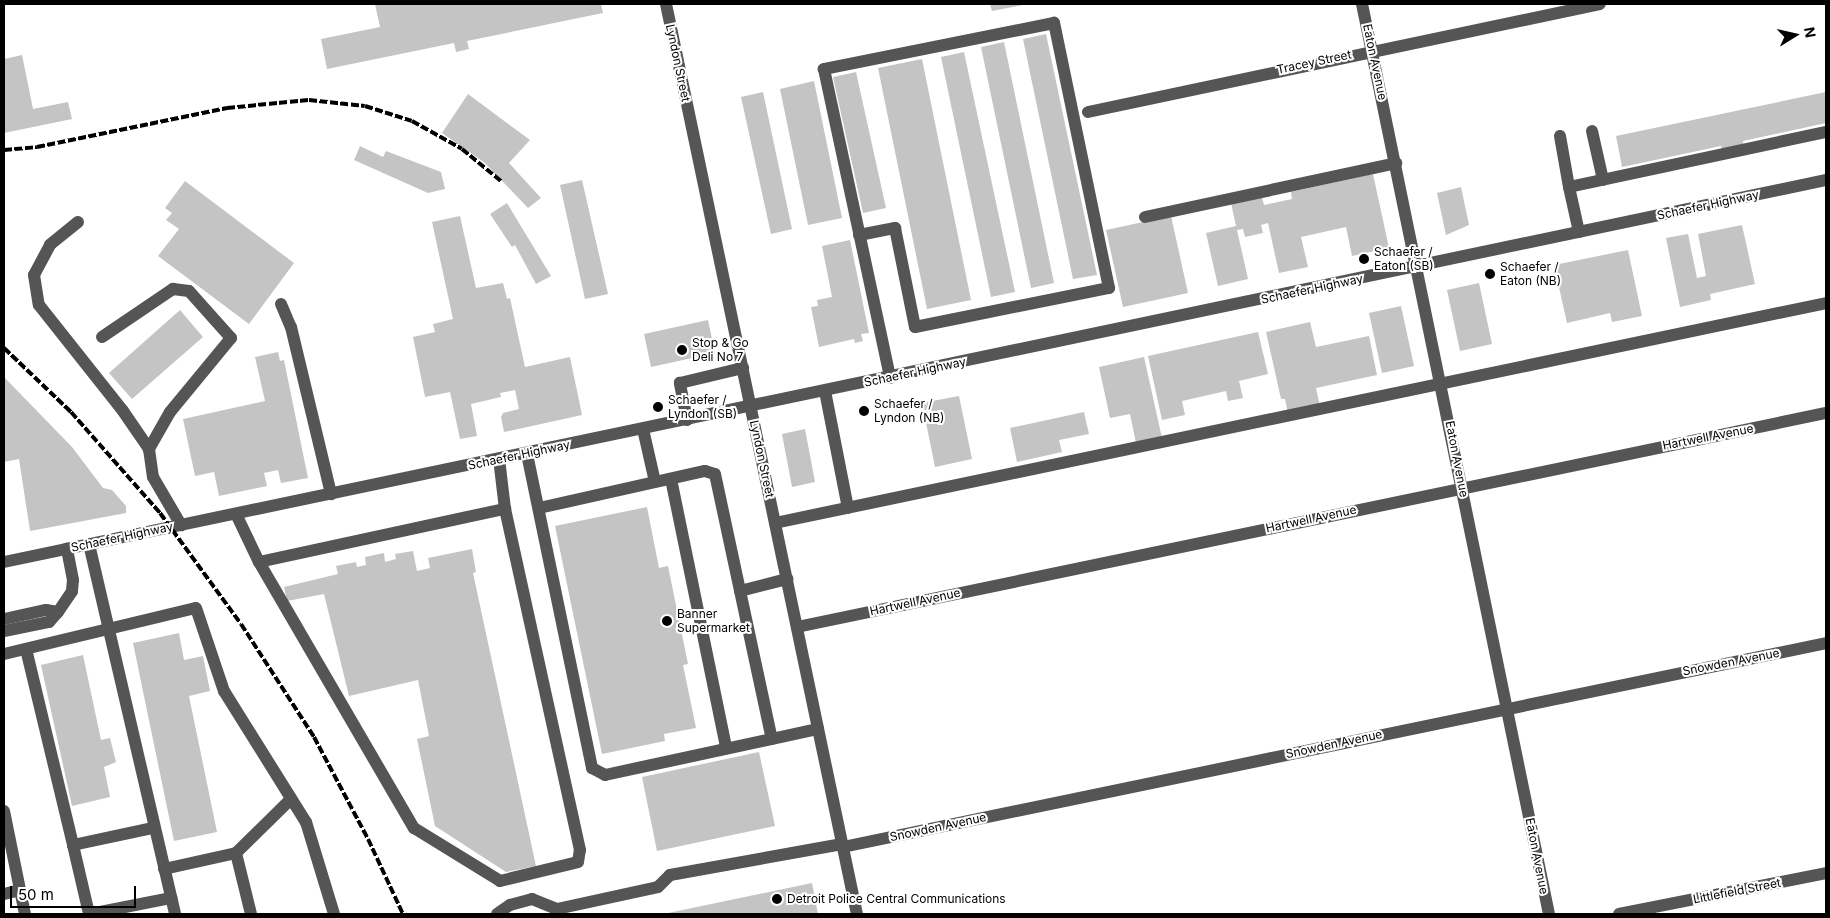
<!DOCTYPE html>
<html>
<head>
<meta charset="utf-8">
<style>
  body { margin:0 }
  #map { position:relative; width:1830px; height:918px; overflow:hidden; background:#fff; font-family:Inter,sans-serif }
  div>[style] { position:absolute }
  .building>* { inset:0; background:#c4c4c4 }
  .minor>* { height:12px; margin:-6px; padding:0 6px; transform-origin:6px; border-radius:6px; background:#555 }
  .rail>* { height:4px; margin-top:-2px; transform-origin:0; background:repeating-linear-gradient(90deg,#000 0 8px,transparent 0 10.5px) }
  .dots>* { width:14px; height:14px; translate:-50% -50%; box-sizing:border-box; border:2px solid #fff; border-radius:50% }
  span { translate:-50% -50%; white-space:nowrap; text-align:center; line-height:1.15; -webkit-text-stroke:4px #fff; paint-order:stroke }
  .street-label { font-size:12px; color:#000 }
  .poi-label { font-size:12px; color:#000 }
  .left { translate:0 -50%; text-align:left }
  .frame { position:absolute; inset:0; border:5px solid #000; pointer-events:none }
  .north { position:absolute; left:1770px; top:10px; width:50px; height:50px; -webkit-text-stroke:4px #fff; paint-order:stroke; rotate:80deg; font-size:14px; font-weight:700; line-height:20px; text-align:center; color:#000 }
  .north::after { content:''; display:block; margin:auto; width:18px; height:22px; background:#000; clip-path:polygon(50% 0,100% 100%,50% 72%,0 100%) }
  .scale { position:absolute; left:10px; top:886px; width:126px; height:22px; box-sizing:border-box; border:2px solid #000; border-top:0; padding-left:6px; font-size:15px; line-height:18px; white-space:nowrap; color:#000; -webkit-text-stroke:4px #fff; paint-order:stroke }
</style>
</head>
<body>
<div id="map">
  <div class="building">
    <div style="clip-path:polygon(375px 4px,601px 4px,603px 13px,467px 41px,469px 49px,456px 52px,454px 43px,327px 69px,321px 39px,380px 27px)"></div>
    <div style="clip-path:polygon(990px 4px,1023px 4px,1023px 5px,992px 11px)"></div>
    <div style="clip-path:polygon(1046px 34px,1097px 275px,1073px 279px,1023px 39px)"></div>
    <div style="clip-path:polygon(1004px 42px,1054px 283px,1031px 288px,981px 47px)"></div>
    <div style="clip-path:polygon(964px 52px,1015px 292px,991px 297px,941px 57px)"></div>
    <div style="clip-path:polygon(22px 55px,33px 109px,68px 102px,72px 119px,4px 133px,4px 59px)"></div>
    <div style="clip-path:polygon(922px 59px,971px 300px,927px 309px,878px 68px)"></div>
    <div style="clip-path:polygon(856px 72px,886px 208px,863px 213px,833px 77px)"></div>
    <div style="clip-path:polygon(814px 81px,842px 218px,808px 225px,780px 89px)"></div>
    <div style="clip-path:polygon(763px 92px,792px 229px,771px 234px,741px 97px)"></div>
    <div style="clip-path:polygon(1826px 92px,1826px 123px,1743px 141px,1744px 147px,1722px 151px,1721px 146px,1622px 167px,1616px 136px)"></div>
    <div style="clip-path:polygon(468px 94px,530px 140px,509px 163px,541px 198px,528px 208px,485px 163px,442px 133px)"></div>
    <div style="clip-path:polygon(360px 146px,383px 157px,386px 151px,441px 172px,445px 189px,428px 193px,354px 160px)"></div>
    <div style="clip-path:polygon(1373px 174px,1389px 248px,1352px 256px,1346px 227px,1301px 237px,1308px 267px,1279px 273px,1268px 223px,1261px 225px,1263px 233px,1245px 237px,1243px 229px,1237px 230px,1248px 279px,1218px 286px,1206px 233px,1236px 226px,1231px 203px,1262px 197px,1264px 205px,1292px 199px,1291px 192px)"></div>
    <div style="clip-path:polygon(582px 180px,608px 294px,585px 299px,560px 185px)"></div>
    <div style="clip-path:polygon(185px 181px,294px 263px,249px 324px,158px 256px,179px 229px,166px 220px,172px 213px,165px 208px)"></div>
    <div style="clip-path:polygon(1461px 187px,1469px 225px,1446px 235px,1437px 193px)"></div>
    <div style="clip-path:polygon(507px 203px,551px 276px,536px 284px,515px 245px,512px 247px,490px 214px)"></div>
    <div style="clip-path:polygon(460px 216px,476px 288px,503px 283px,507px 299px,510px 298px,525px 367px,570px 357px,582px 415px,504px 432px,501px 417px,503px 413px,519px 409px,515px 390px,500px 393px,501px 397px,471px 404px,477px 436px,460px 439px,450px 392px,425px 397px,413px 337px,435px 332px,433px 324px,453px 319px,432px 222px)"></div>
    <div style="clip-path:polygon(1171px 216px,1188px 293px,1123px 307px,1106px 230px)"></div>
    <div style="clip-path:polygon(1742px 225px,1755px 284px,1710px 294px,1711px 300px,1680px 307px,1666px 238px,1688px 234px,1697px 278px,1706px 276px,1698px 234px)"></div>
    <div style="clip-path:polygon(850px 240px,869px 333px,861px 334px,863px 341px,855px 343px,854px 339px,819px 347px,811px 307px,818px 306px,817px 300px,832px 297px,822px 246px)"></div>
    <div style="clip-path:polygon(1628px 250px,1642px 316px,1612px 322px,1610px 313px,1567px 323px,1554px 265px)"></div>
    <div style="clip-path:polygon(1479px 283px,1492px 344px,1460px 351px,1447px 290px)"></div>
    <div style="clip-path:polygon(1401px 306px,1414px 366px,1382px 373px,1369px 313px)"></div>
    <div style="clip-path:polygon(180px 310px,203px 337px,132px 399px,109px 373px)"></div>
    <div style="clip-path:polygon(708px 320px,715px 353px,651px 367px,644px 334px)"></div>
    <div style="clip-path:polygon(1310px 322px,1316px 347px,1369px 336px,1377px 375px,1316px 388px,1320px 406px,1288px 413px,1285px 399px,1281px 399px,1266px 332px)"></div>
    <div style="clip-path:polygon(1258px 332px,1268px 374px,1239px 381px,1243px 398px,1228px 401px,1226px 391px,1182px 401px,1185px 415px,1162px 420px,1148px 356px)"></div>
    <div style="clip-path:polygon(278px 352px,280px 361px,284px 360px,308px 478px,281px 483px,278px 470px,264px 473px,267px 486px,219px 496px,214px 472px,195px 476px,183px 419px,265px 401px,255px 357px)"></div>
    <div style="clip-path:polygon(1144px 357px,1162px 438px,1136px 443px,1130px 414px,1110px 418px,1099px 367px)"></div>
    <div style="clip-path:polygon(4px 377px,72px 447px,103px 488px,112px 490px,126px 506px,126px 513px,30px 531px,19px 459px,4px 462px)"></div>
    <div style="clip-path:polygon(959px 396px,972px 459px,935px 467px,922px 403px)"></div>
    <div style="clip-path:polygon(1084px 412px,1089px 434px,1059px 440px,1062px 452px,1017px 462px,1010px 428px)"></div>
    <div style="clip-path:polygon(805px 429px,815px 482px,792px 487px,782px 434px)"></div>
    <div style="clip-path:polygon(647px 507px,659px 568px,668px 566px,688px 664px,683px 665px,696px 728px,664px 734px,665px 741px,602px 754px,555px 526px)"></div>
    <div style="clip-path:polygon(472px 549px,476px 572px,473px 573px,536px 866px,506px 872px,435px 826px,417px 739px,429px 736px,418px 680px,349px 696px,324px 594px,287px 601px,284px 587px,338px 574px,336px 566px,356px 562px,357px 567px,366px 565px,365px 557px,384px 553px,385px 562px,396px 559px,395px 554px,413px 551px,417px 571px,430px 568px,428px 558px)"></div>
    <div style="clip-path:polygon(179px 633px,184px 660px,203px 656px,210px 691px,189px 696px,217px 832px,174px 841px,133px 643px)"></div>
    <div style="clip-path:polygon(83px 655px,101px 740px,110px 738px,116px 762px,104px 767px,110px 797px,72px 806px,41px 665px)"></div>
    <div style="clip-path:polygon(759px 752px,775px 826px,657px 851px,642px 777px)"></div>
    <div style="clip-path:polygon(812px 883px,818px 914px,668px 914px,668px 913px)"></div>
  </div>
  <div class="minor">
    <div style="left:666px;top:4px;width:930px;rotate:78.15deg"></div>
    <div style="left:1362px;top:4px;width:929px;rotate:78.39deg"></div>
    <div style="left:1088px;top:112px;width:523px;rotate:-11.91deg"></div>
    <div style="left:1592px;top:131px;width:50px;rotate:77.3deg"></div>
    <div style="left:1560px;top:136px;width:52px;rotate:80deg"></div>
    <div style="left:1145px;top:217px;width:257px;rotate:-12.1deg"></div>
    <div style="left:78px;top:222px;width:36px;rotate:141deg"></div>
    <div style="left:50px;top:245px;width:34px;rotate:118deg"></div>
    <div style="left:34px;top:275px;width:30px;rotate:81deg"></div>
    <div style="left:39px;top:305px;width:135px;rotate:51.6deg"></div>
    <div style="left:123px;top:411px;width:46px;rotate:55.6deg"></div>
    <div style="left:1579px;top:232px;width:46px;rotate:-102.5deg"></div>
    <div style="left:1569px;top:187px;width:263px;rotate:-12.1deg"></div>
    <div style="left:859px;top:235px;width:37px;rotate:-11deg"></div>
    <div style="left:895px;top:228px;width:101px;rotate:78.6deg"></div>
    <div style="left:915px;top:327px;width:198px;rotate:-11.4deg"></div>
    <div style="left:1109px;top:288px;width:271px;rotate:-101.7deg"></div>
    <div style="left:1054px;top:23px;width:235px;rotate:168.7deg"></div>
    <div style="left:824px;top:69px;width:316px;rotate:77.9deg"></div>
    <div style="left:281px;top:304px;width:25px;rotate:67deg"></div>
    <div style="left:291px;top:327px;width:172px;rotate:76.5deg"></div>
    <div style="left:102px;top:337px;width:86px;rotate:-34.1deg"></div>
    <div style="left:173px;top:289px;width:16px;rotate:7deg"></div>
    <div style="left:189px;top:291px;width:63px;rotate:48.2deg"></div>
    <div style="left:231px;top:338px;width:96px;rotate:129.5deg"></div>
    <div style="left:170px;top:412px;width:43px;rotate:119.6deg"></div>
    <div style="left:149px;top:449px;width:28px;rotate:82deg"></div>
    <div style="left:153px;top:477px;width:56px;rotate:59.7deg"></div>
    <div style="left:825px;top:391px;width:119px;rotate:78.9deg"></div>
    <div style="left:687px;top:420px;width:38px;rotate:-101deg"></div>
    <div style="left:680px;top:383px;width:65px;rotate:-13.4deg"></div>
    <div style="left:643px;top:429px;width:54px;rotate:77.2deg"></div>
    <div style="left:527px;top:454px;width:321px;rotate:78.3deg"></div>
    <div style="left:592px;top:768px;width:15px;rotate:28deg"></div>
    <div style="left:605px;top:775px;width:218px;rotate:-12.2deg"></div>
    <div style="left:671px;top:479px;width:275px;rotate:78.4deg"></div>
    <div style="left:539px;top:508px;width:170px;rotate:-12.6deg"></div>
    <div style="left:705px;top:471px;width:10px;rotate:17deg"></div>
    <div style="left:715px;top:474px;width:271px;rotate:77.9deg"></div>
    <div style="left:236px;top:514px;width:53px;rotate:64.4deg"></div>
    <div style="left:259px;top:562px;width:308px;rotate:59.8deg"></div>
    <div style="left:414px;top:828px;width:101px;rotate:31.6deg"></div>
    <div style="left:500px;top:881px;width:80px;rotate:-13.7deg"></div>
    <div style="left:578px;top:862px;width:12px;rotate:-81deg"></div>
    <div style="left:580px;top:850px;width:349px;rotate:-102.4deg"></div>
    <div style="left:505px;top:509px;width:50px;rotate:-96.8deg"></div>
    <div style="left:775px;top:523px;width:1074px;rotate:-11.82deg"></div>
    <div style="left:89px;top:544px;width:380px;rotate:76.9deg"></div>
    <div style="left:4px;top:562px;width:1862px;rotate:-11.84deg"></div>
    <div style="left:259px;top:562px;width:252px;rotate:-12.2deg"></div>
    <div style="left:740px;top:591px;width:49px;rotate:-14.3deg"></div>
    <div style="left:4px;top:619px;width:43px;rotate:-12.1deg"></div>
    <div style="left:46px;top:610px;width:12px;rotate:9deg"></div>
    <div style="left:797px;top:627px;width:1051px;rotate:-11.75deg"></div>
    <div style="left:4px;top:631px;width:46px;rotate:-11.3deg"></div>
    <div style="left:49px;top:622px;width:13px;rotate:-48deg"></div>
    <div style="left:58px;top:612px;width:25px;rotate:-56deg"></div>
    <div style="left:72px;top:591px;width:11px;rotate:-85deg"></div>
    <div style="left:73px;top:580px;width:32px;rotate:-101deg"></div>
    <div style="left:26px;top:649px;width:202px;rotate:76.5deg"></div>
    <div style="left:73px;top:845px;width:82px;rotate:-12deg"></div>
    <div style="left:4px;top:654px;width:197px;rotate:-13.5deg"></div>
    <div style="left:196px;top:608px;width:88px;rotate:71.4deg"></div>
    <div style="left:224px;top:691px;width:155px;rotate:58deg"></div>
    <div style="left:306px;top:822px;width:96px;rotate:73.1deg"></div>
    <div style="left:4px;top:811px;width:105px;rotate:78.5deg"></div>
    <div style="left:73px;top:845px;width:71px;rotate:76.9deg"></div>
    <div style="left:843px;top:847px;width:1004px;rotate:-11.72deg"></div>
    <div style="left:164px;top:869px;width:74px;rotate:-12.5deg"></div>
    <div style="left:4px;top:894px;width:16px;rotate:-14deg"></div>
    <div style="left:90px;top:914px;width:83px;rotate:-11.2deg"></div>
    <div style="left:251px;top:914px;width:63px;rotate:-103.8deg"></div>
    <div style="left:236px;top:853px;width:77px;rotate:-44.5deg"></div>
    <div style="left:497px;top:914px;width:16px;rotate:-35deg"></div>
    <div style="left:510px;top:905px;width:23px;rotate:-15deg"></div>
    <div style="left:532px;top:899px;width:27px;rotate:22deg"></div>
    <div style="left:557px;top:909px;width:103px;rotate:-12.3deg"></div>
    <div style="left:658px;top:887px;width:17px;rotate:-45deg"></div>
    <div style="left:670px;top:875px;width:175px;rotate:-10.2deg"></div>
    <div style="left:1619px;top:914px;width:211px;rotate:-11.2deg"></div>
  </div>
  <div class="rail">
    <div style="left:4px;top:150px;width:33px;rotate:-5deg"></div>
    <div style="left:37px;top:147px;width:194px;rotate:-11.6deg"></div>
    <div style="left:227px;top:108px;width:82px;rotate:-5.6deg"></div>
    <div style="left:309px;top:100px;width:56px;rotate:6.1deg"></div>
    <div style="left:365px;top:106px;width:49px;rotate:17.7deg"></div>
    <div style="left:412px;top:121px;width:57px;rotate:29.2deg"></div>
    <div style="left:462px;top:149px;width:52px;rotate:39.5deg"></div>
    <div style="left:4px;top:348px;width:93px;rotate:43.7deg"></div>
    <div style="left:71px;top:412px;width:135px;rotate:48.6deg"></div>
    <div style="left:160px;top:513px;width:137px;rotate:53.9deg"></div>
    <div style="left:241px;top:624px;width:135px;rotate:57.1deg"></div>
    <div style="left:314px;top:737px;width:115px;rotate:62.1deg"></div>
    <div style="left:368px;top:839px;width:83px;rotate:65deg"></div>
  </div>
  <div class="dots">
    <div style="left:1364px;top:259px;background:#000"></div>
    <div style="left:1490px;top:274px;background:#000"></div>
    <div style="left:682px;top:350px;background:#000"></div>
    <div style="left:658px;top:407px;background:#000"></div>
    <div style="left:864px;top:411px;background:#000"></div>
    <div style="left:667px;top:621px;background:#000"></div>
    <div style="left:777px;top:899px;background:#000"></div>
  </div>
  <div class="street-label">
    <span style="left:1314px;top:62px;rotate:-12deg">Tracey Street</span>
    <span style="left:1375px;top:62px;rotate:78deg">Eaton Avenue</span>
    <span style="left:678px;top:63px;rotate:78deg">Lyndon Street</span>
    <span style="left:1708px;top:205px;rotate:-12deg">Schaefer Highway</span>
    <span style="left:1312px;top:289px;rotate:-12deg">Schaefer Highway</span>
    <span style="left:915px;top:372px;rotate:-12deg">Schaefer Highway</span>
    <span style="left:1708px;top:437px;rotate:-11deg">Hartwell Avenue</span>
    <span style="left:519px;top:455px;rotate:-12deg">Schaefer Highway</span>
    <span style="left:762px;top:459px;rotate:78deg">Lyndon Street</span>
    <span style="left:1457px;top:459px;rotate:79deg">Eaton Avenue</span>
    <span style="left:1311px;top:519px;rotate:-12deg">Hartwell Avenue</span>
    <span style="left:122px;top:537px;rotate:-12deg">Schaefer Highway</span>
    <span style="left:915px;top:602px;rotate:-12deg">Hartwell Avenue</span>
    <span style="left:1731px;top:662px;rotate:-11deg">Snowden Avenue</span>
    <span style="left:1334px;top:744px;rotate:-12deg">Snowden Avenue</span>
    <span style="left:938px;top:827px;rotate:-12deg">Snowden Avenue</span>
    <span style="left:1537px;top:856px;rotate:79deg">Eaton Avenue</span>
    <span style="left:1737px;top:891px;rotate:-11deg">Littlefield Street</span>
  </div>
  <div class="poi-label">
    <span class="left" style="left:1374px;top:259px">Schaefer /<br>Eaton (SB)</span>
    <span class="left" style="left:1500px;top:274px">Schaefer /<br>Eaton (NB)</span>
    <span class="left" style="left:692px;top:350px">Stop &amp; Go<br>Deli No 7</span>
    <span class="left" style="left:668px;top:407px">Schaefer /<br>Lyndon (SB)</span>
    <span class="left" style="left:874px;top:411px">Schaefer /<br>Lyndon (NB)</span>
    <span class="left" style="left:677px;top:621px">Banner<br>Supermarket</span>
    <span class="left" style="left:787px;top:899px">Detroit Police Central Communications</span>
  </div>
  <div class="frame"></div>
  <div class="north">N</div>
  <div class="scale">50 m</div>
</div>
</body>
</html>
